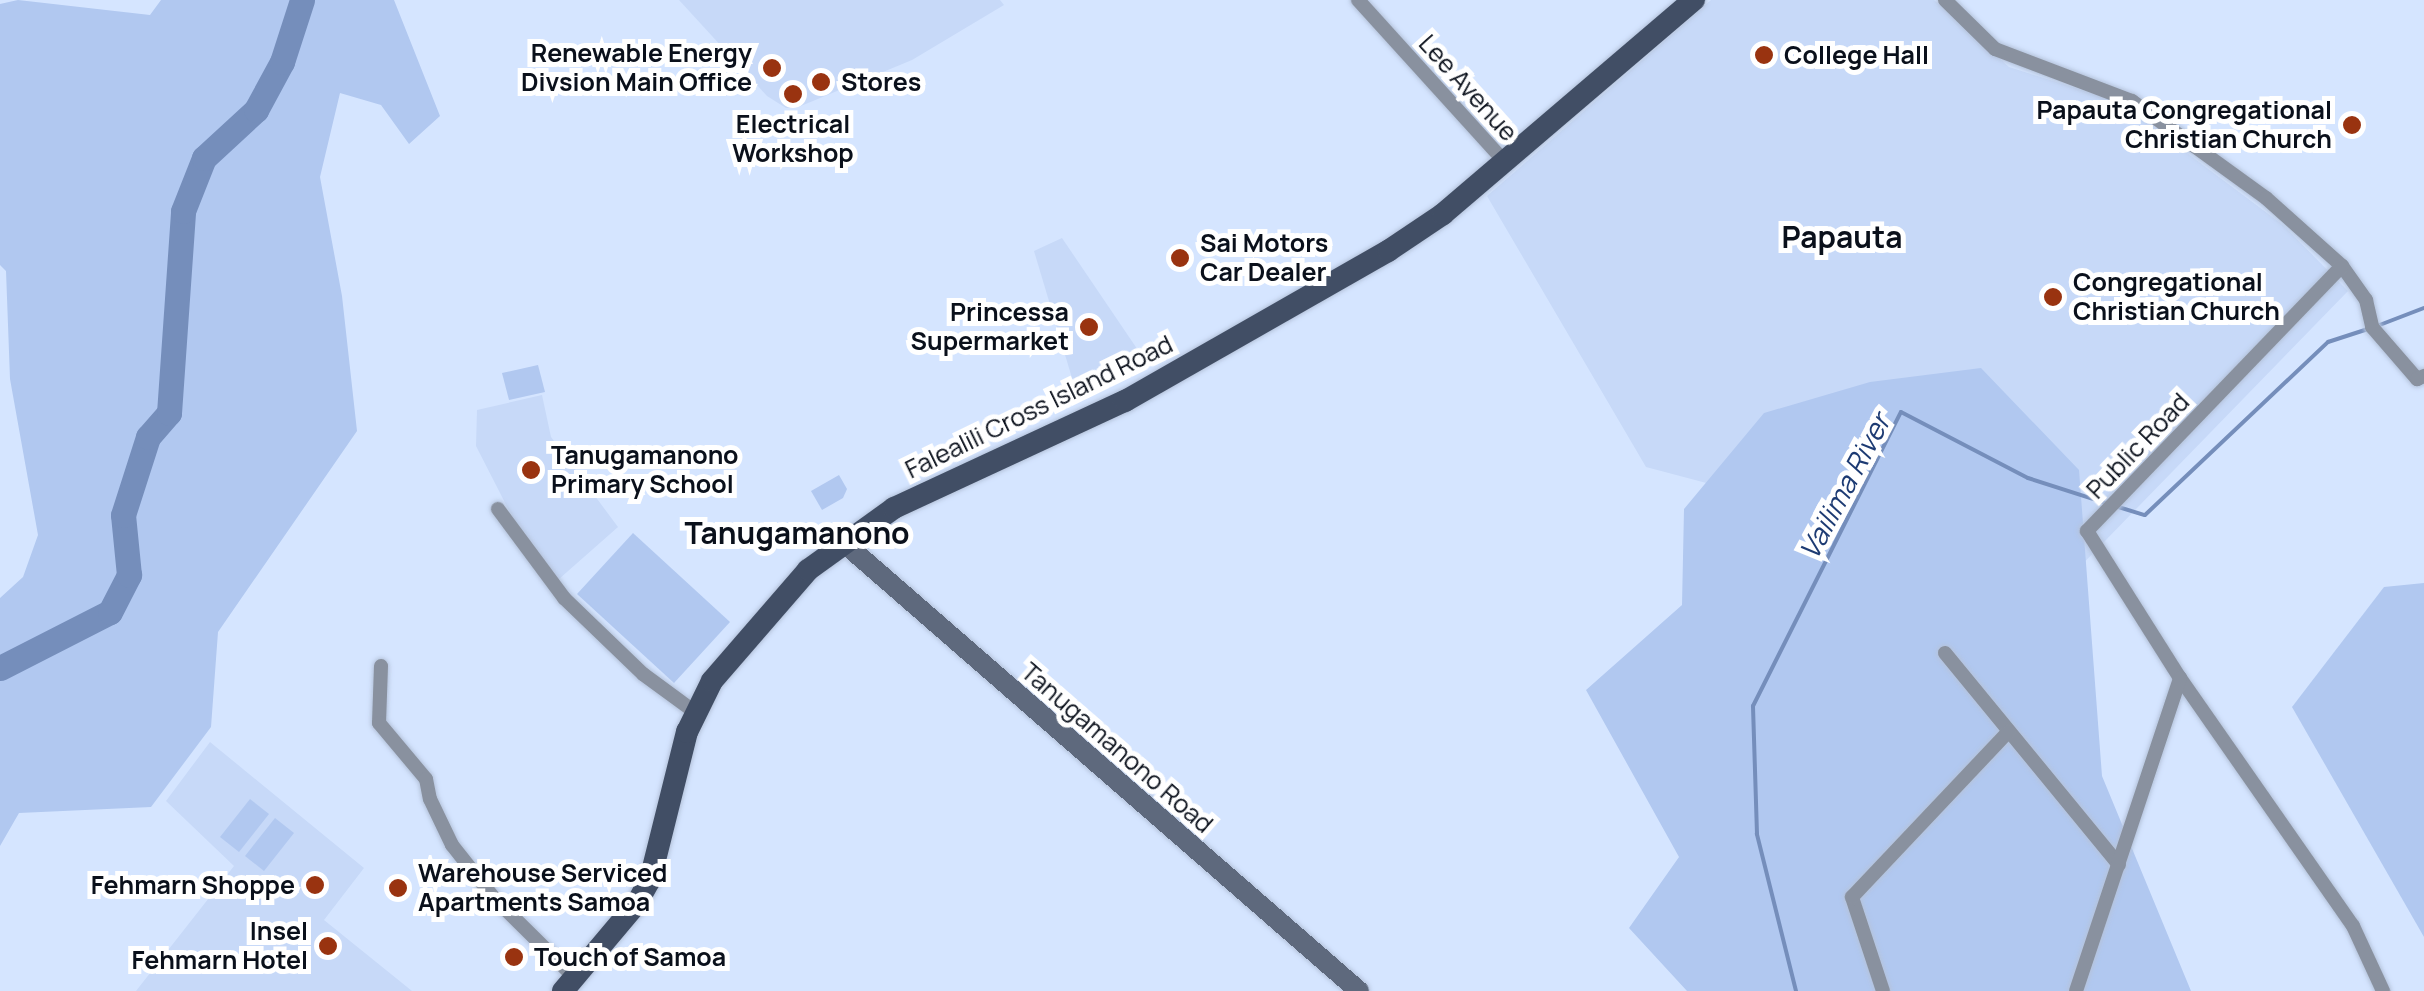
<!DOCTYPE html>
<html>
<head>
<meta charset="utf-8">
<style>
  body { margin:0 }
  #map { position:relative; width:2424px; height:991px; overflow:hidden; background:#d5e5ff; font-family:Manrope,sans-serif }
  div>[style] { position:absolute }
  .built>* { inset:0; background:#c7d9f8 }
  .green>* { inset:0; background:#b1c8f0 }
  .stream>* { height:4px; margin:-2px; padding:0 2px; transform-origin:2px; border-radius:2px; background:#758ebb }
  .river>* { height:25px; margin:-12.5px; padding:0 12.5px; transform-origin:12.5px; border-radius:12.5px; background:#758ebb }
  .roads { filter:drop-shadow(0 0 2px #b5c3db) drop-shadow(0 0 2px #b5c3db) }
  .street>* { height:14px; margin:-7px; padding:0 7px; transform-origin:7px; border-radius:7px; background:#89919f }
  .secondary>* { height:20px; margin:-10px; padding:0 10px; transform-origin:10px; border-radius:10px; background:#5e697d }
  .primary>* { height:22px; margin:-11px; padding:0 11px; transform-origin:11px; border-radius:11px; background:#414e65 }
  .dots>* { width:28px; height:28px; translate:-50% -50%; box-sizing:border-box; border:5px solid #fff; border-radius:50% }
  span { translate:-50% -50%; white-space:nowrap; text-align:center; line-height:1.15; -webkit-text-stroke:10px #fff; paint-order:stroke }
  .poi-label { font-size:25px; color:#0a101b; font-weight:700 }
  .right { translate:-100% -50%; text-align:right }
  .left { translate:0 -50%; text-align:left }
  .street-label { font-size:25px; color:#0a101b }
  .water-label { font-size:28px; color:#1d3b73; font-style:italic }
  .quarter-label { font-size:30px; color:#0a101b; font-weight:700 }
</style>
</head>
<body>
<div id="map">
  <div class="built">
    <div style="clip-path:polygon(679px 0,1000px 0,1004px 5px,912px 60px,796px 108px,786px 108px,767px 96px)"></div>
    <div style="clip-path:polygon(1711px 0,1934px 0,2009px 67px,2119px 102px,2283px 225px,2348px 291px,2068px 579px,1646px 467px,1487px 196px)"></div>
    <div style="clip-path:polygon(1062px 238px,1146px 362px,1078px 398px,1034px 251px)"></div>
    <div style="clip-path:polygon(542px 395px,551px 437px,618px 527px,559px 579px,519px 530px,476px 446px,477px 410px)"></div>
    <div style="clip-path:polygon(210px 742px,364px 868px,324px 920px,412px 991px,136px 991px,234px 866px,166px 801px)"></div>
  </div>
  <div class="green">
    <div style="clip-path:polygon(18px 0,150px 15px,161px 0,394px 0,440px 116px,409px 144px,381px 105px,340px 93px,320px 177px,342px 296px,357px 431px,218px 632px,211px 727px,151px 807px,19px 813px,0 846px,0 598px,23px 577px,38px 535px,10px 379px,6px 271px,0 265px,0 4px)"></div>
    <div style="clip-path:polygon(538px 365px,545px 392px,509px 400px,502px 373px)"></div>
    <div style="clip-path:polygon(1981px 368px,2079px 470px,2102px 776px,2191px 991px,1687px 991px,1629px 928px,1679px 857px,1586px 690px,1682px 605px,1684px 509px,1764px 413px,1870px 382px)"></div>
    <div style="clip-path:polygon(839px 475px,847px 489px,843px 498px,822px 510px,811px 491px)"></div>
    <div style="clip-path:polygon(633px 533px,730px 622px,674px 683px,577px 594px)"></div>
    <div style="clip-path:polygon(2424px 583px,2424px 937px,2292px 707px,2384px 587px)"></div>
    <div style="clip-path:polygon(250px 799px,269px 814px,239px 852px,220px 837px)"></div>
    <div style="clip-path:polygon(275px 818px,294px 833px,264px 871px,245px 856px)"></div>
  </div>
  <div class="stream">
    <div style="left:2377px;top:326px;width:50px;rotate:-21deg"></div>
    <div style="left:2115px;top:506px;width:31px;rotate:17deg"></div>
    <div style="left:2145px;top:515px;width:252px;rotate:-43.4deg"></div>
    <div style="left:2328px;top:342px;width:42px;rotate:-18deg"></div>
    <div style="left:1796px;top:991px;width:162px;rotate:-104deg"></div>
    <div style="left:1757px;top:834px;width:128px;rotate:-91.8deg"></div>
    <div style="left:1753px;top:706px;width:329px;rotate:-63.3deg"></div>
    <div style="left:1901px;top:412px;width:143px;rotate:27.5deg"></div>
    <div style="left:2028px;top:478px;width:82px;rotate:17.8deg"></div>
  </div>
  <div class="river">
    <div style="left:0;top:668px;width:123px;rotate:-27deg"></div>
    <div style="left:110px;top:612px;width:42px;rotate:-62.8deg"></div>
    <div style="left:129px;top:575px;width:60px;rotate:-95.7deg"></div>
    <div style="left:123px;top:515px;width:82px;rotate:-72.2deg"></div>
    <div style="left:148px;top:437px;width:32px;rotate:-49deg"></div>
    <div style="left:169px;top:413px;width:202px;rotate:-86deg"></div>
    <div style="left:183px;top:211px;width:57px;rotate:-68.4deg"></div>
    <div style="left:204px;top:158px;width:71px;rotate:-42.7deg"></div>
    <div style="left:256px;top:110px;width:55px;rotate:-61.6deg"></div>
    <div style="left:282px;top:62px;width:65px;rotate:-72.1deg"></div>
  </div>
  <div class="roads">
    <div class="street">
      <div style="left:1358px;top:0;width:219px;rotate:47.8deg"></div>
      <div style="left:1945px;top:0;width:70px;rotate:44.4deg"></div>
      <div style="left:1995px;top:49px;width:147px;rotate:20.8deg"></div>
      <div style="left:2132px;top:101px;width:165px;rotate:35.9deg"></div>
      <div style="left:2266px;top:198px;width:102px;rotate:41.8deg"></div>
      <div style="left:2342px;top:266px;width:42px;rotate:54.8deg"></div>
      <div style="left:2366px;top:300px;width:28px;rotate:77deg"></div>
      <div style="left:2372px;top:327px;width:69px;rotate:49.1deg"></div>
      <div style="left:2417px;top:379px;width:8px;rotate:-23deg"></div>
      <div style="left:2342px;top:266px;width:368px;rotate:133.9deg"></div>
      <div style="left:2087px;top:531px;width:174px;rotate:57.7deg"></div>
      <div style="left:2180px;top:678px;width:302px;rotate:55.1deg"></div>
      <div style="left:2353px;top:926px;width:72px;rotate:65.2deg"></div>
      <div style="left:498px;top:509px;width:111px;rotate:53.4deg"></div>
      <div style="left:564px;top:598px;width:110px;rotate:43.9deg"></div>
      <div style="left:643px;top:674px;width:64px;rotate:36.2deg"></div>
      <div style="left:1945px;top:653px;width:274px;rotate:50.6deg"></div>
      <div style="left:381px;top:666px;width:57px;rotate:92deg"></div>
      <div style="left:379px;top:723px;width:73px;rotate:50deg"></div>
      <div style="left:426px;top:779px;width:20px;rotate:79deg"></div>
      <div style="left:430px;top:799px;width:51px;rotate:64.4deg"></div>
      <div style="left:452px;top:845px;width:68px;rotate:51.6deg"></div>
      <div style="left:494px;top:898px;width:112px;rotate:44.6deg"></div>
      <div style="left:1883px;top:991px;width:99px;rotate:-108.3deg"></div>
      <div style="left:1852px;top:897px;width:228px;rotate:-46.6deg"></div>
      <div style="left:2076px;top:991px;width:330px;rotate:-71.6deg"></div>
    </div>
    <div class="secondary">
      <div style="left:843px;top:542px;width:684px;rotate:41.03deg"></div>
    </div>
    <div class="primary">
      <div style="left:563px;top:991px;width:115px;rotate:-49.9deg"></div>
      <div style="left:637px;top:903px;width:26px;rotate:-61deg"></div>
      <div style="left:650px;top:880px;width:153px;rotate:-76deg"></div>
      <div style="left:687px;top:732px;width:57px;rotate:-63.9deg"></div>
      <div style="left:712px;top:681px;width:147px;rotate:-49.1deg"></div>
      <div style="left:808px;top:570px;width:106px;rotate:-35.8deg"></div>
      <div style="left:894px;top:508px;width:255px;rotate:-24.9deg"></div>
      <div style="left:1125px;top:401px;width:303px;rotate:-29.7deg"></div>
      <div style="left:1388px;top:251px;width:66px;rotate:-33.9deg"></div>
      <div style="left:1443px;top:214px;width:330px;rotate:-40.5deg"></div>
    </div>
  </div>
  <div class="dots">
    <div style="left:1764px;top:55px;background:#993310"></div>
    <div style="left:772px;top:68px;background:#993310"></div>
    <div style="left:821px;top:82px;background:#993310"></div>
    <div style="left:793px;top:94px;background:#993310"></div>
    <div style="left:2352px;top:125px;background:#993310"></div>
    <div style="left:1180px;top:258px;background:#993310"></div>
    <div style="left:2053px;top:297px;background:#993310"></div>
    <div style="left:1089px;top:327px;background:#993310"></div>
    <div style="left:531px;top:470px;background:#993310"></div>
    <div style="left:315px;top:885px;background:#993310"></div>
    <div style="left:398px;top:888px;background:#993310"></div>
    <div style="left:328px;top:946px;background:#993310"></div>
    <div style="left:514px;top:957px;background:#993310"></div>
  </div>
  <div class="poi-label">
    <span class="right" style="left:752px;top:68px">Renewable Energy<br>Divsion Main Office</span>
    <span class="left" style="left:1784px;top:55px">College Hall</span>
    <span class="left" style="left:841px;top:82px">Stores</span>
    <span class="right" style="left:2332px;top:125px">Papauta Congregational<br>Christian Church</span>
    <span style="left:793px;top:139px">Electrical<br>Workshop</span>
    <span class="left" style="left:1200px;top:258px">Sai Motors<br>Car Dealer</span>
    <span class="left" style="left:2073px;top:297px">Congregational<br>Christian Church</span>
    <span class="right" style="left:1069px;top:327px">Princessa<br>Supermarket</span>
    <span class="left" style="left:551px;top:470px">Tanugamanono<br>Primary School</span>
    <span class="left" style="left:418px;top:888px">Warehouse Serviced<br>Apartments Samoa</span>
    <span class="right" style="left:295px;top:885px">Fehmarn Shoppe</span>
    <span class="right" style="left:308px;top:946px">Insel<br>Fehmarn Hotel</span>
    <span class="left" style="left:534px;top:957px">Touch of Samoa</span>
  </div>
  <div class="street-label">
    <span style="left:1468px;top:88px;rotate:48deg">Lee Avenue</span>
    <span style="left:1039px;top:407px;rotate:-26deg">Falealili Cross Island Road</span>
    <span style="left:2138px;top:446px;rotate:-46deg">Public Road</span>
    <span style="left:1117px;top:748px;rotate:41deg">Tanugamanono Road</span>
  </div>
  <div class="water-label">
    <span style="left:1844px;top:486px;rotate:-62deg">Vailima River</span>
  </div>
  <div class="quarter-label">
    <span style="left:1842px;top:237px">Papauta</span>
    <span style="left:797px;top:533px">Tanugamanono</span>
  </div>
</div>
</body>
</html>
